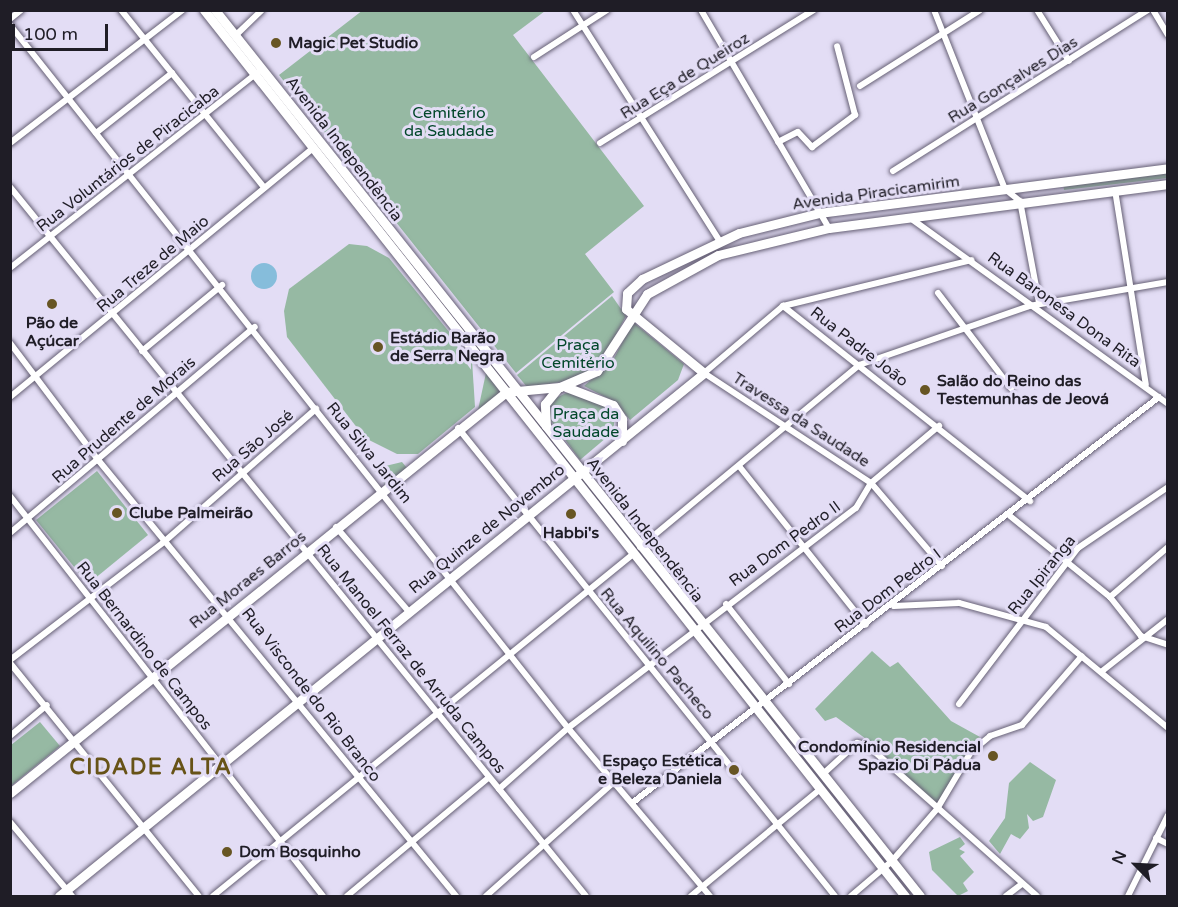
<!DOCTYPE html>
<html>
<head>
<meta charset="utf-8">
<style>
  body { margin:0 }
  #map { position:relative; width:1178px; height:907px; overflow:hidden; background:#e3ddf5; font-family:"Varela Round",sans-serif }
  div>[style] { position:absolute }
  .green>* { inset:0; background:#96b9a3 }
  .water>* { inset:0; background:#86bddb }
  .round { border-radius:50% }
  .roads { filter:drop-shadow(0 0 2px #666075) drop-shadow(0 0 2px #666075) }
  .street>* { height:6px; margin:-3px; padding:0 3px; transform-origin:3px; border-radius:3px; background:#fff }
  .secondary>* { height:9px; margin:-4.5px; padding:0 4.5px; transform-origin:4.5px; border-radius:4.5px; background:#fff }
  .dots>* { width:16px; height:16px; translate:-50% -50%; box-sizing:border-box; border:3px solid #e3ddf5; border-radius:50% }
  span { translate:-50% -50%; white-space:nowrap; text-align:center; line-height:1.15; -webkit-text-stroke:6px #e3ddf5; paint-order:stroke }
  .poi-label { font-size:16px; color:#1f1d26; font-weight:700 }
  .left { translate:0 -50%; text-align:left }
  .right { translate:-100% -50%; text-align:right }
  .street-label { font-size:16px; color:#1f1d26 }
  .park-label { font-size:16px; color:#02472a }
  .district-label { font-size:22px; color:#675317; font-weight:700; letter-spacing:1.5px }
  .frame { position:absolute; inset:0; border:12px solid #1f1d26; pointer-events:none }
  .north { position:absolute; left:1106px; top:835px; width:60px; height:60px; -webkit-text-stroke:4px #e3ddf5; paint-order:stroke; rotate:294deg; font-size:16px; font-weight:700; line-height:24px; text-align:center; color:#1f1d26 }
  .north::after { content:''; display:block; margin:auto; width:21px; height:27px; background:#1f1d26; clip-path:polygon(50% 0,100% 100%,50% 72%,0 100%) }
  .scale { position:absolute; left:12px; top:24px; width:96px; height:27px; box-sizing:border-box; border:3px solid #1f1d26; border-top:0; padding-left:8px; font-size:18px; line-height:21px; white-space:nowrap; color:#1f1d26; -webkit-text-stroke:4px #e3ddf5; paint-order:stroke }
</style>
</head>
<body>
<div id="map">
  <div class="green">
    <div style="clip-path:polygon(363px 10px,545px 11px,513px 35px,644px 206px,585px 254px,614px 292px,516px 373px,279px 75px)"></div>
    <div style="clip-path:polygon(1167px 172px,1167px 178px,1064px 190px,1063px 184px)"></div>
    <div style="clip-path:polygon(349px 244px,367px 246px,389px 258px,472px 360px,475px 407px,418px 454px,397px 454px,365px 438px,287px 337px,284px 311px,289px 289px)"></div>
    <div style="clip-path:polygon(612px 296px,626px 316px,599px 366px,575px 380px,527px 387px,517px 375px)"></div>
    <div style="clip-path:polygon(633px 322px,684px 364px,678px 380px,630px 420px,615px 402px,584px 386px,613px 360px)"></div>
    <div style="clip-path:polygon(486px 373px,501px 393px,478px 410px)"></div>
    <div style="clip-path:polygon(568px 392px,604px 404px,615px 416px,613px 432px,580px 460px,549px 418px,552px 400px)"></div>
    <div style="clip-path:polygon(402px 462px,407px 468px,386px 485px,373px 469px)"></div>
    <div style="clip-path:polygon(97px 471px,148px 535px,88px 584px,36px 520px)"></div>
    <div style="clip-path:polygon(872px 651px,890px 667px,898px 662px,951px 721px,980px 737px,936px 805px,873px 744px,836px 717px,825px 721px,815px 709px)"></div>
    <div style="clip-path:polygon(40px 722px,60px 746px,11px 786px,11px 745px)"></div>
    <div style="clip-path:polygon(1030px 762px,1056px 780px,1043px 817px,1033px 821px,1027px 814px,1029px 828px,1020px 839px,1011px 834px,1000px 854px,989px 841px,1005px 818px,1009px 783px)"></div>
    <div style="clip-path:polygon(960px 837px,965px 844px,959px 849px,965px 852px,960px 856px,974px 872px,963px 883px,968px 891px,958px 896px,932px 870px,929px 852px)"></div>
  </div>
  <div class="water">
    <div class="round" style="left:251px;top:263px;width:26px;height:26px"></div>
  </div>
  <div class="roads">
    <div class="street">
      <div style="left:121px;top:10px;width:228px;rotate:51.1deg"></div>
      <div style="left:573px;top:10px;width:275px;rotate:57.6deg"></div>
      <div style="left:701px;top:10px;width:253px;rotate:59.6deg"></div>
      <div style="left:934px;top:10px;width:193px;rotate:68.4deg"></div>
      <div style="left:1005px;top:189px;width:19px;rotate:39deg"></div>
      <div style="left:1020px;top:201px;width:104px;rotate:79.4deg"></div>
      <div style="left:1037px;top:10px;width:60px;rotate:57.9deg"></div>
      <div style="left:1153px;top:10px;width:29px;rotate:59deg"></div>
      <div style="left:10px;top:19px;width:14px;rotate:-39deg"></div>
      <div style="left:10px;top:25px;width:898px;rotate:51.56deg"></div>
      <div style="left:568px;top:728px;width:220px;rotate:49.8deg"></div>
      <div style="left:235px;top:36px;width:37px;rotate:-44deg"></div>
      <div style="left:534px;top:57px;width:87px;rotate:-32.8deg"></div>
      <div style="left:860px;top:86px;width:142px;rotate:-32.3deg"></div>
      <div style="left:96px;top:133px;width:97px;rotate:-38.3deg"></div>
      <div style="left:778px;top:142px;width:22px;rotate:-27deg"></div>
      <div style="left:798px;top:132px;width:21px;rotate:47deg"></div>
      <div style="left:812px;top:147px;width:54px;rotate:-36.7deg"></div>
      <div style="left:855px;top:115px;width:71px;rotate:-104.6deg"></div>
      <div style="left:10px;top:143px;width:218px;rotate:-37.6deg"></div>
      <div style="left:600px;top:143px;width:252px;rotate:-31.9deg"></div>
      <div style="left:893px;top:171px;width:302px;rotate:-32.3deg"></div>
      <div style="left:10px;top:187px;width:913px;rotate:50.91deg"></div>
      <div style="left:1115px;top:190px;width:197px;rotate:81deg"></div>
      <div style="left:913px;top:220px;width:314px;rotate:35.8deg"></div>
      <div style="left:10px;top:268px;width:315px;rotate:-38.3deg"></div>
      <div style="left:938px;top:293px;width:120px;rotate:52.5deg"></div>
      <div style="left:783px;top:306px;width:315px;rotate:38.3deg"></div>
      <div style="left:10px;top:343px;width:148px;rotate:53deg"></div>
      <div style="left:99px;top:461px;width:563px;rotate:50.62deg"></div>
      <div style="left:142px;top:351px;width:104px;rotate:-39.5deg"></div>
      <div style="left:10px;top:397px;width:391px;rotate:-39.4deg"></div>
      <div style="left:458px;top:428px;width:601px;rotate:51.15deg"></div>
      <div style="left:739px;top:466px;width:203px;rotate:51.4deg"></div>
      <div style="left:10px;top:496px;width:508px;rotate:51.96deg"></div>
      <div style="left:1010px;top:516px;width:129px;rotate:39deg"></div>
      <div style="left:1110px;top:597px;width:50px;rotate:51.5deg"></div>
      <div style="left:1141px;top:636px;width:28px;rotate:18deg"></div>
      <div style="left:336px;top:527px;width:112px;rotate:49.3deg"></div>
      <div style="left:10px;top:533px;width:320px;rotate:-40.1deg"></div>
      <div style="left:640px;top:547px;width:285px;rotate:-39.7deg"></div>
      <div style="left:859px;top:365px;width:180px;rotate:-19.1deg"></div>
      <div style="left:1029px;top:306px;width:141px;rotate:-9.8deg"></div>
      <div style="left:942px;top:566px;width:109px;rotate:-130.5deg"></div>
      <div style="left:871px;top:483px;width:200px;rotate:-146.6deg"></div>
      <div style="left:704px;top:373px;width:104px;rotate:-40.3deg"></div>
      <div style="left:783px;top:306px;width:194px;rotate:-13.7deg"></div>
      <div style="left:1110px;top:597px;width:77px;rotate:-40.8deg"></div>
      <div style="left:726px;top:604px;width:102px;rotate:51.8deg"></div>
      <div style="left:894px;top:606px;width:65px;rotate:-2.6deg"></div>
      <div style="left:959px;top:603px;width:90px;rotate:15.4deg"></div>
      <div style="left:1046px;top:627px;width:158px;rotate:39.6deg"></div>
      <div style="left:10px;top:660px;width:195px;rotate:-37.5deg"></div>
      <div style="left:165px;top:541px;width:201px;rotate:-41.2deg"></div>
      <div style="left:10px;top:663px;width:300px;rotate:51deg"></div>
      <div style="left:1101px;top:672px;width:85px;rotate:-38.3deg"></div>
      <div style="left:959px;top:704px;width:196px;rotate:-52.7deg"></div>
      <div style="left:1078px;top:548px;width:109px;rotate:-34.1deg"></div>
      <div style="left:10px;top:736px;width:48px;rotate:-40deg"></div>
      <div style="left:823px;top:774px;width:46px;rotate:-42.4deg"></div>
      <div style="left:857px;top:743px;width:10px;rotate:11deg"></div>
      <div style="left:867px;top:745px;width:227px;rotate:41.6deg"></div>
      <div style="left:499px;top:789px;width:92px;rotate:-41.5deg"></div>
      <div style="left:568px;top:728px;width:362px;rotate:-37.4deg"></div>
      <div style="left:856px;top:508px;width:29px;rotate:-59deg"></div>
      <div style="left:871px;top:483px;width:89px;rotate:-40deg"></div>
      <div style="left:632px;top:803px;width:665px;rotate:-37.61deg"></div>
      <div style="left:10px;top:822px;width:97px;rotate:50deg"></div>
      <div style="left:1156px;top:838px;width:13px;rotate:27deg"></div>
      <div style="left:213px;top:896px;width:540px;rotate:-39.14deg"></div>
      <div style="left:347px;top:896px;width:184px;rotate:-39.9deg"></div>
      <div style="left:486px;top:896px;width:171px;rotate:-41.7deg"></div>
      <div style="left:691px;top:896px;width:166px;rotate:-39.6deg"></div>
      <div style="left:851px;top:896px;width:54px;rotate:-40.5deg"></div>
      <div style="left:892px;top:861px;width:69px;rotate:-49.1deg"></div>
      <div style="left:937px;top:809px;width:66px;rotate:-59.2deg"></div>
      <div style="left:971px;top:752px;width:25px;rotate:-40deg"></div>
      <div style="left:990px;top:736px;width:34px;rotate:-19deg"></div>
      <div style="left:1022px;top:725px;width:91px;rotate:-49deg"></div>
      <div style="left:1006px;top:896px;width:20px;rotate:-37deg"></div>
      <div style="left:1128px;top:896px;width:90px;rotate:-63.7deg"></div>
    </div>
    <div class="secondary">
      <div style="left:204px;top:10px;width:1130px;rotate:51.65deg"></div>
      <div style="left:215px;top:10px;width:1132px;rotate:51.49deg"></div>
      <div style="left:566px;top:387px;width:50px;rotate:21deg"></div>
      <div style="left:613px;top:405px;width:17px;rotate:57deg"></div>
      <div style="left:622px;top:419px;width:22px;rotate:90deg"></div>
      <div style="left:546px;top:426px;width:22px;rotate:-93deg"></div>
      <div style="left:545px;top:404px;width:21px;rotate:-51deg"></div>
      <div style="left:10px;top:793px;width:638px;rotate:-38.95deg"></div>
      <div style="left:506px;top:392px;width:54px;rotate:-5.3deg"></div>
      <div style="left:560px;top:387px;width:40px;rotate:-23.4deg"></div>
      <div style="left:597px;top:371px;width:92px;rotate:-57deg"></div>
      <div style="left:647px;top:294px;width:81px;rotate:-28.8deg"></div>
      <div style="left:718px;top:255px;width:114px;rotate:-13.7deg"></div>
      <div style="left:829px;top:228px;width:342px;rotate:-7.4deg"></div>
      <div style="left:59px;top:896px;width:830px;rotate:-39.04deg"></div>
      <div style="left:704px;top:373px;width:101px;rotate:-140.6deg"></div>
      <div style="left:626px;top:309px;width:16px;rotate:-86deg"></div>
      <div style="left:627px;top:293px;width:21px;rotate:-43deg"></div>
      <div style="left:642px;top:279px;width:107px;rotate:-25.4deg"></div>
      <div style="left:739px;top:233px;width:82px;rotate:-14deg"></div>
      <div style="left:819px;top:213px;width:352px;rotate:-7.3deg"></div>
    </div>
  </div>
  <div class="dots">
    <div style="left:276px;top:43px;background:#675523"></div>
    <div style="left:52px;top:304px;background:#675523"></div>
    <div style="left:378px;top:347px;background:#675523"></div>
    <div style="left:925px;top:390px;background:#675523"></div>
    <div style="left:117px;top:513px;background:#675523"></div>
    <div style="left:571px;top:514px;background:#675523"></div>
    <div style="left:993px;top:756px;background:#675523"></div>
    <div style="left:734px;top:770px;background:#675523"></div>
    <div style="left:227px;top:852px;background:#675523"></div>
  </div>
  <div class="poi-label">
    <span class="left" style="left:288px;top:43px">Magic Pet Studio</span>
    <span style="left:52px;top:332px">Pão de<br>Açúcar</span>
    <span class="left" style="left:390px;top:347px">Estádio Barão<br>de Serra Negra</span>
    <span class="left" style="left:937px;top:390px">Salão do Reino das<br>Testemunhas de Jeová</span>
    <span class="left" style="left:129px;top:513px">Clube Palmeirão</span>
    <span style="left:571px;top:533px">Habbi's</span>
    <span class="right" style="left:981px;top:756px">Condomínio Residencial<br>Spazio Di Pádua</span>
    <span class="right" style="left:722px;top:770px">Espaço Estética<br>e Beleza Daniela</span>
    <span class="left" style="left:239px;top:852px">Dom Bosquinho</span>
  </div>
  <div class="street-label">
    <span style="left:685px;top:76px;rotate:-32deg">Rua Eça de Queiroz</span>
    <span style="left:1013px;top:80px;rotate:-32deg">Rua Gonçalves Dias</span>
    <span style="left:344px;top:149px;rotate:52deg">Avenida Independência</span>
    <span style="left:128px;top:159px;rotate:-38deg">Rua Voluntários de Piracicaba</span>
    <span style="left:876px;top:193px;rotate:-8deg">Avenida Piracicamirim</span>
    <span style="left:153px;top:264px;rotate:-40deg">Rua Treze de Maio</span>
    <span style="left:1064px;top:310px;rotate:36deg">Rua Baronesa Dona Rita</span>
    <span style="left:859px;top:347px;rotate:38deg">Rua Padre João</span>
    <span style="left:124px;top:420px;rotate:-41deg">Rua Prudente de Morais</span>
    <span style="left:801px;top:420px;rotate:33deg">Travessa da Saudade</span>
    <span style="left:253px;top:446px;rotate:-41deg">Rua São José</span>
    <span style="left:369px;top:453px;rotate:51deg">Rua Silva Jardim</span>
    <span style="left:487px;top:529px;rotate:-39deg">Rua Quinze de Novembro</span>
    <span style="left:645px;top:530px;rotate:52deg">Avenida Independência</span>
    <span style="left:785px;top:544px;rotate:-36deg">Rua Dom Pedro II</span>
    <span style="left:1042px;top:575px;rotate:-51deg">Rua Ipiranga</span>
    <span style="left:248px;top:580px;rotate:-39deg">Rua Moraes Barros</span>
    <span style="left:888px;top:591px;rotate:-37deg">Rua Dom Pedro I</span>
    <span style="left:144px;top:646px;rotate:52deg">Rua Bernardino de Campos</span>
    <span style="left:657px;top:654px;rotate:50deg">Rua Aquilino Pacheco</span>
    <span style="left:411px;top:659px;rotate:51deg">Rua Manoel Ferraz de Arruda Campos</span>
    <span style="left:311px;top:695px;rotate:52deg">Rua Visconde do Rio Branco</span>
  </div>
  <div class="park-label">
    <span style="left:449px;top:122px">Cemitério<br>da Saudade</span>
    <span style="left:578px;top:354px">Praça<br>Cemitério</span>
    <span style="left:586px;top:423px">Praça da<br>Saudade</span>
  </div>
  <div class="district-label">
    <span style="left:151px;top:768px">CIDADE ALTA</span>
  </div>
  <div class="frame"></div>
  <div class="north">N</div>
  <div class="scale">100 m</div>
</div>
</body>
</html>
